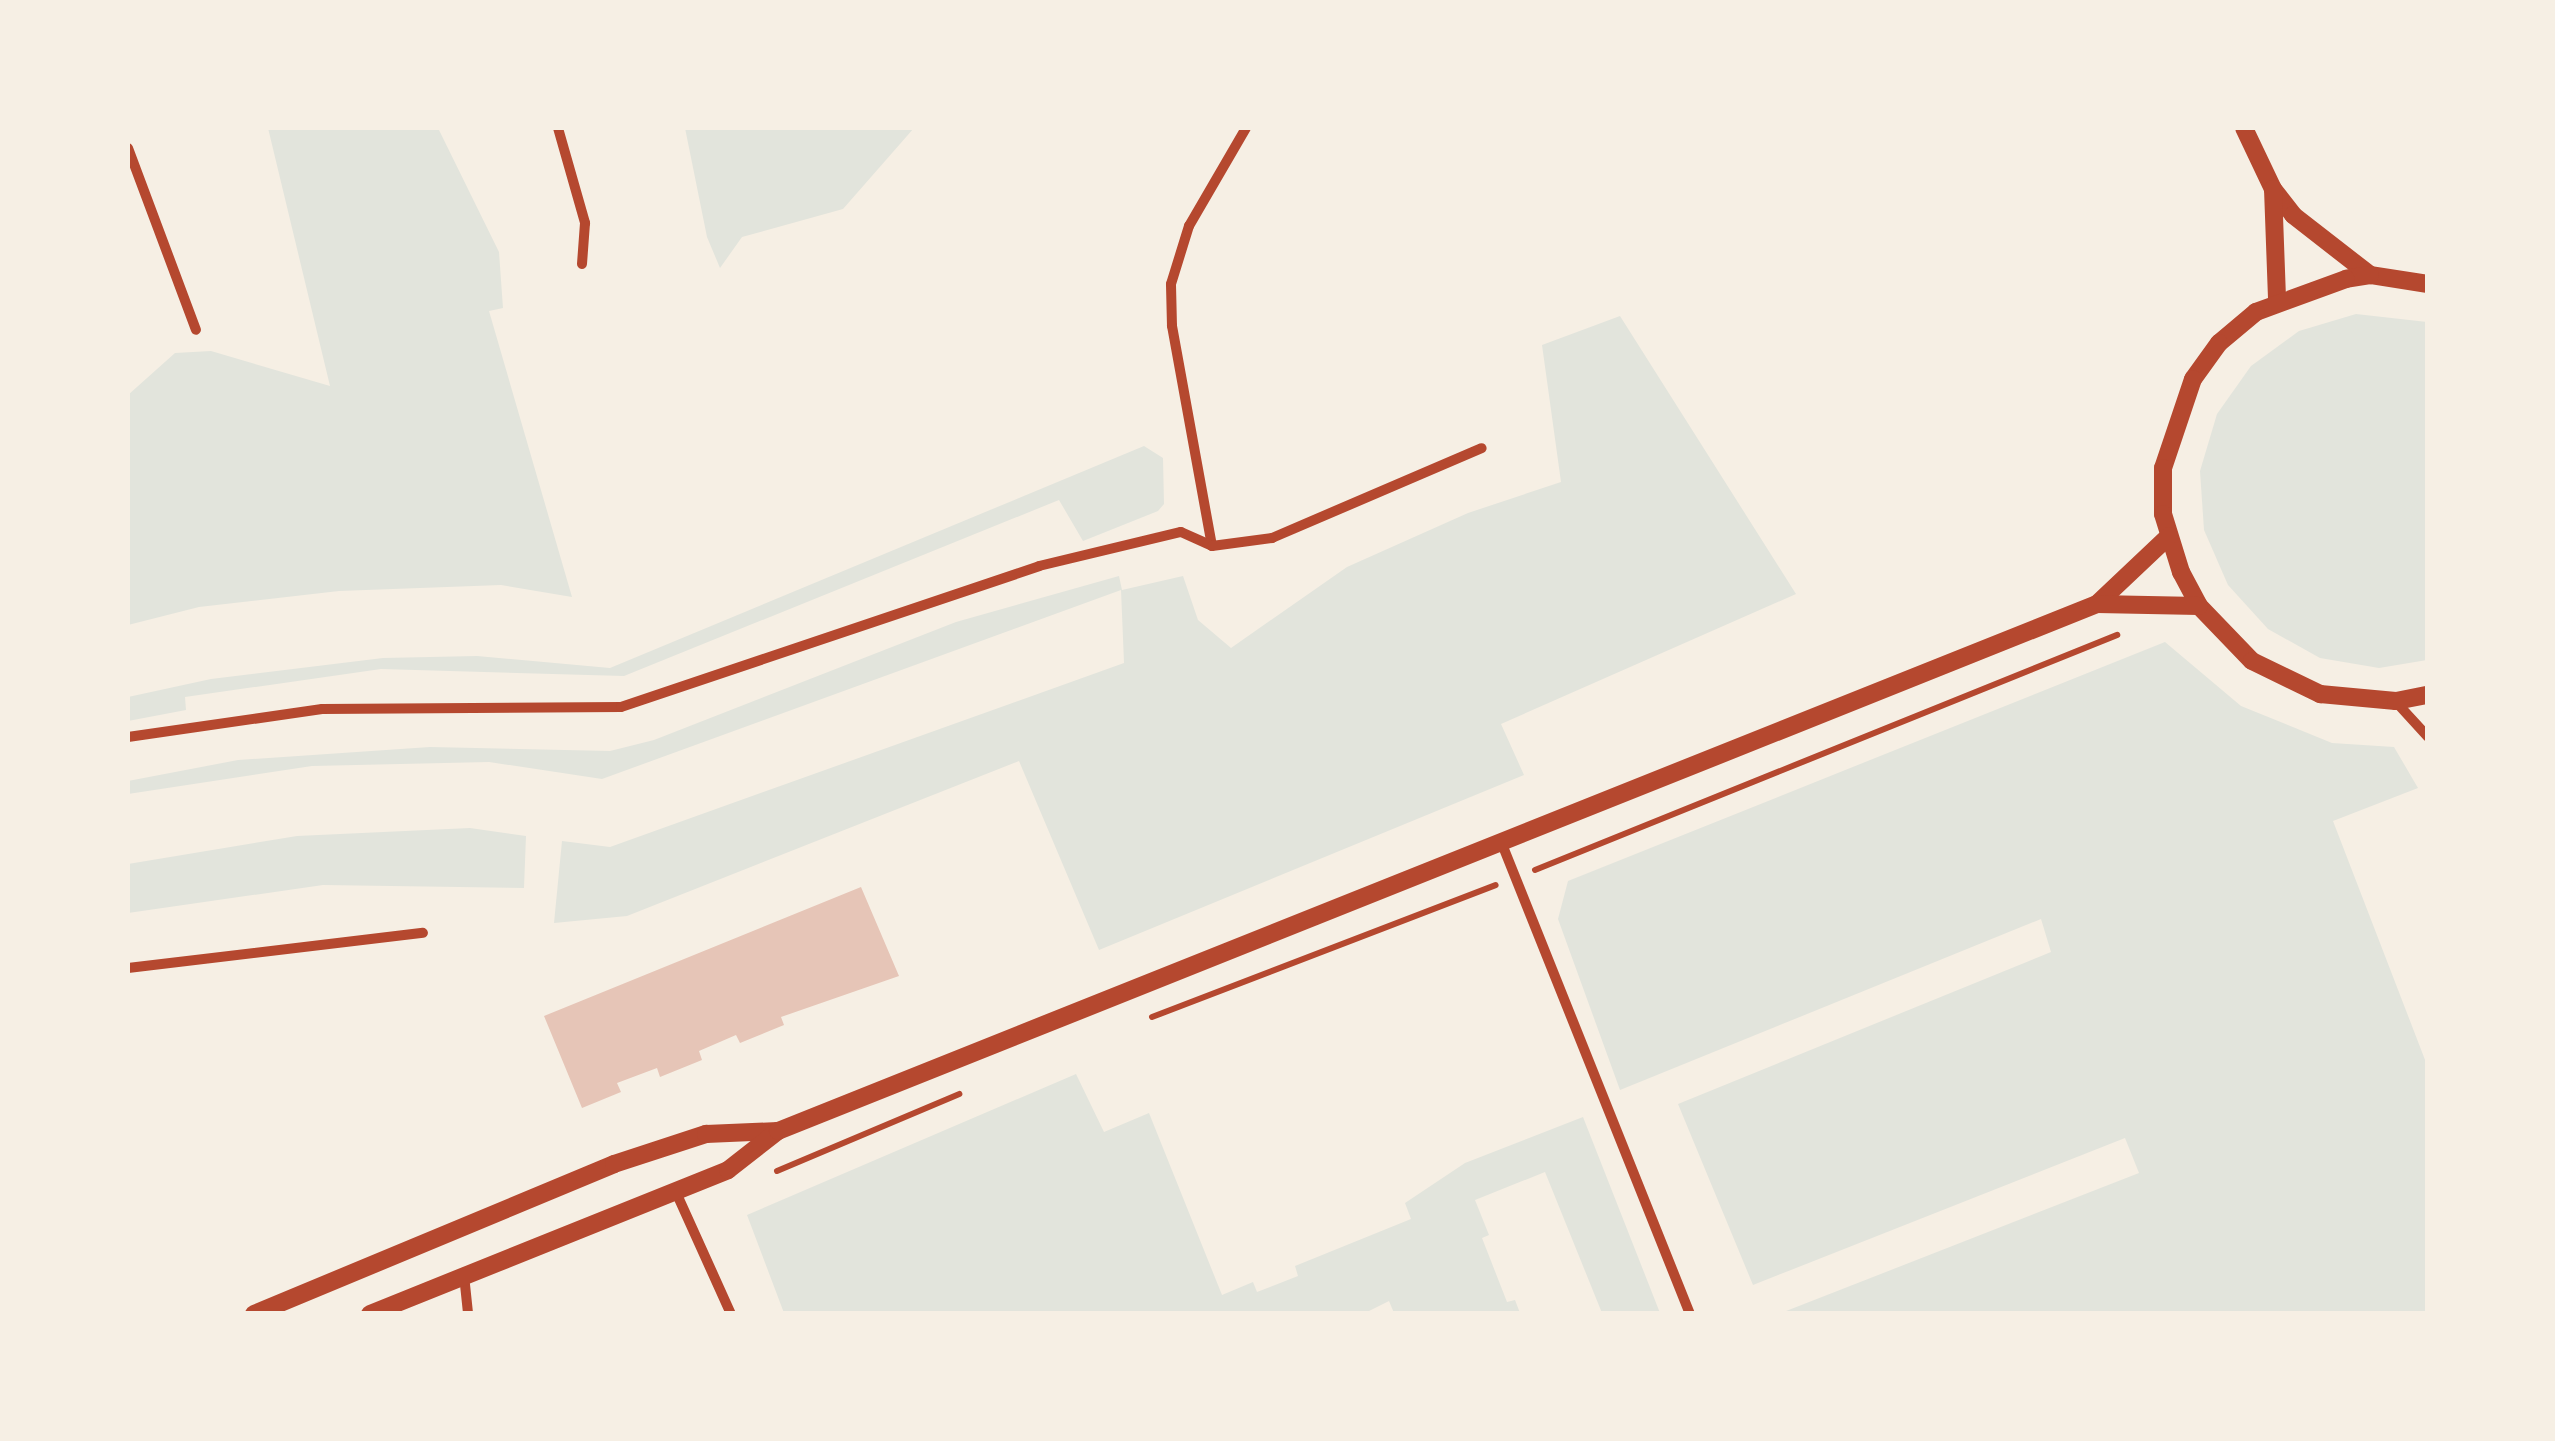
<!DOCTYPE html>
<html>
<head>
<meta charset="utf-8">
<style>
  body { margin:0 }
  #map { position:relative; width:2555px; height:1441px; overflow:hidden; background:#f6efe4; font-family:Helvetica,sans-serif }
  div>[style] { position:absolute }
  .green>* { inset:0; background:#e2e4dc }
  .building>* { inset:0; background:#e6c5b7 }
  .path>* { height:6px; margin:-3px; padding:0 3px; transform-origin:3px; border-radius:3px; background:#b5482f }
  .minor>* { height:10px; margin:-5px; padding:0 5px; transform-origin:5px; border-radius:5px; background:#b5482f }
  .tertiary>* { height:18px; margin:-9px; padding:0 9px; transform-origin:9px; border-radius:9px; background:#b5482f }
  span { translate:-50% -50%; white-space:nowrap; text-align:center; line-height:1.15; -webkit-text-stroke:10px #f6efe4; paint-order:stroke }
  .frame { position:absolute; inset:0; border:130px solid #f6efe4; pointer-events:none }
</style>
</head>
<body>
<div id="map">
  <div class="green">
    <div style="clip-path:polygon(268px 128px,438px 128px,499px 252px,503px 308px,489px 311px,572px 597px,501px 585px,339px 591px,199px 607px,128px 625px,128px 395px,175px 353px,211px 351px,330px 386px)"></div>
    <div style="clip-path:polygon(685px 128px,914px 128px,843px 209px,742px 237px,720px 268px,707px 237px)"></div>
    <div style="clip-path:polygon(2356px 314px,2427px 322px,2427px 660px,2379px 668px,2320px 658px,2268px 629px,2228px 585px,2204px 530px,2200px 471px,2217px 414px,2251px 366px,2299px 331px)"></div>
    <div style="clip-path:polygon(1620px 316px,1796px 594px,1501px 724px,1524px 775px,1099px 950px,1019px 761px,627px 916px,554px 923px,562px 841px,610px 847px,1124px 663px,1121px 590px,602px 779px,489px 762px,312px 766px,128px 794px,128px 781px,238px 760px,430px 747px,610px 751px,654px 740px,956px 622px,1119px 576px,1122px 590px,1183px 576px,1198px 620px,1231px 648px,1347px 567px,1468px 513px,1561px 482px,1542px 345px)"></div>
    <div style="clip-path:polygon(1144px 446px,1163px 458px,1164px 504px,1158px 511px,1083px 541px,1059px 500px,624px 676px,381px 669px,185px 697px,186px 710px,128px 721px,128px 697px,211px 679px,383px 658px,477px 656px,610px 668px)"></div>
    <div style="clip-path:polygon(2165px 642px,2241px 706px,2332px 743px,2394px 747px,2418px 788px,2333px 821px,2427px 1065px,2427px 1313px,1781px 1313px,2139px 1173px,2125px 1138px,1753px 1285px,1678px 1104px,2051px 952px,2041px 919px,1620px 1090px,1558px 919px,1568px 881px)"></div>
    <div style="clip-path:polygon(470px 828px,526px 836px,524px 888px,323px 885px,128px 913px,128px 864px,297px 836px)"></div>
    <div style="clip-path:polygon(1076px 1074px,1104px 1132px,1149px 1113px,1222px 1295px,1253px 1282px,1257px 1292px,1298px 1276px,1295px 1266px,1411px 1219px,1405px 1203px,1465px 1163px,1583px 1117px,1660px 1313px,1602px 1313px,1545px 1172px,1475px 1200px,1489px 1235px,1482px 1238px,1507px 1302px,1515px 1300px,1520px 1313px,1394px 1313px,1389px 1301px,1363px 1314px,784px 1313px,747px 1215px)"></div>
  </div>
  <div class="building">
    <div style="clip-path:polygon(861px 887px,899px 976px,781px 1017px,784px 1025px,740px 1043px,736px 1035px,699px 1051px,702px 1060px,660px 1077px,657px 1068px,617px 1083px,621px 1092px,582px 1108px,544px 1016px)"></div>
  </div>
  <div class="path">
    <div style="left:1535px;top:870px;width:628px;rotate:-21.99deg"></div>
    <div style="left:1152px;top:1017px;width:368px;rotate:-21deg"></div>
    <div style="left:777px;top:1171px;width:198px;rotate:-22.9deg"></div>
  </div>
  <div class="minor">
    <div style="left:558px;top:128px;width:99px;rotate:74.1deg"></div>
    <div style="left:585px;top:223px;width:41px;rotate:94.2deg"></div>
    <div style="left:128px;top:148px;width:194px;rotate:69.5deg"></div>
    <div style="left:1212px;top:546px;width:224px;rotate:-100.3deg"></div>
    <div style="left:1172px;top:326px;width:42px;rotate:-91.4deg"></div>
    <div style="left:1171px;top:284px;width:61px;rotate:-72.8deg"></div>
    <div style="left:1189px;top:226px;width:113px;rotate:-59.8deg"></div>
    <div style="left:2396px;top:702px;width:47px;rotate:47.6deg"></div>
    <div style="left:128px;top:737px;width:196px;rotate:-8.2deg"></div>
    <div style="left:322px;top:709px;width:299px;rotate:-0.4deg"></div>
    <div style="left:621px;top:707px;width:441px;rotate:-18.6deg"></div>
    <div style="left:1039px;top:566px;width:146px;rotate:-13.5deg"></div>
    <div style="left:1181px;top:532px;width:34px;rotate:24deg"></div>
    <div style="left:1212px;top:546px;width:61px;rotate:-7.6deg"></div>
    <div style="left:1272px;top:538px;width:228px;rotate:-23.2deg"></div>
    <div style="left:1502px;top:844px;width:506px;rotate:68.2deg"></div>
    <div style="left:128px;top:968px;width:297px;rotate:-6.8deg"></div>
    <div style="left:675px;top:1190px;width:136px;rotate:65.7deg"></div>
    <div style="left:464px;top:1275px;width:39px;rotate:84deg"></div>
  </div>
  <div class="tertiary">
    <div style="left:2244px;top:128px;width:68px;rotate:64.6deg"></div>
    <div style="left:2273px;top:189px;width:33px;rotate:52deg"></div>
    <div style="left:2293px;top:215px;width:98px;rotate:37.9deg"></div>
    <div style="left:2273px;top:189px;width:111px;rotate:87.9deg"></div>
    <div style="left:2428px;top:284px;width:59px;rotate:-171.2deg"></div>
    <div style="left:2370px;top:275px;width:24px;rotate:171deg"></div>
    <div style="left:2346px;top:279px;width:96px;rotate:159.9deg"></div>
    <div style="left:2256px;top:312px;width:48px;rotate:140deg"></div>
    <div style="left:2219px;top:343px;width:44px;rotate:125.8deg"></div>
    <div style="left:2193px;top:379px;width:94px;rotate:108.6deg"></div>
    <div style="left:2163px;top:468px;width:46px;rotate:90deg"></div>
    <div style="left:2163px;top:514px;width:61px;rotate:72.8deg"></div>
    <div style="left:2181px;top:572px;width:38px;rotate:62deg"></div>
    <div style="left:2199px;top:606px;width:76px;rotate:46.1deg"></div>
    <div style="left:2252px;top:661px;width:76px;rotate:25.9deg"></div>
    <div style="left:2320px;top:694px;width:76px;rotate:5.3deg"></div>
    <div style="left:2396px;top:701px;width:33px;rotate:-11deg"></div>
    <div style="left:2097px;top:604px;width:99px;rotate:-43.4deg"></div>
    <div style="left:254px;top:1314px;width:390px;rotate:-22.6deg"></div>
    <div style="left:614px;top:1164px;width:97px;rotate:-18.1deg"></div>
    <div style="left:706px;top:1134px;width:72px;rotate:-2.4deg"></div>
    <div style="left:370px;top:1314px;width:386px;rotate:-21.9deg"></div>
    <div style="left:728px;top:1170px;width:63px;rotate:-38deg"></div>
    <div style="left:778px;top:1131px;width:1420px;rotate:-21.78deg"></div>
    <div style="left:2097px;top:604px;width:102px;rotate:1.1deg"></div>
  </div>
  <div class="frame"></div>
</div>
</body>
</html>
